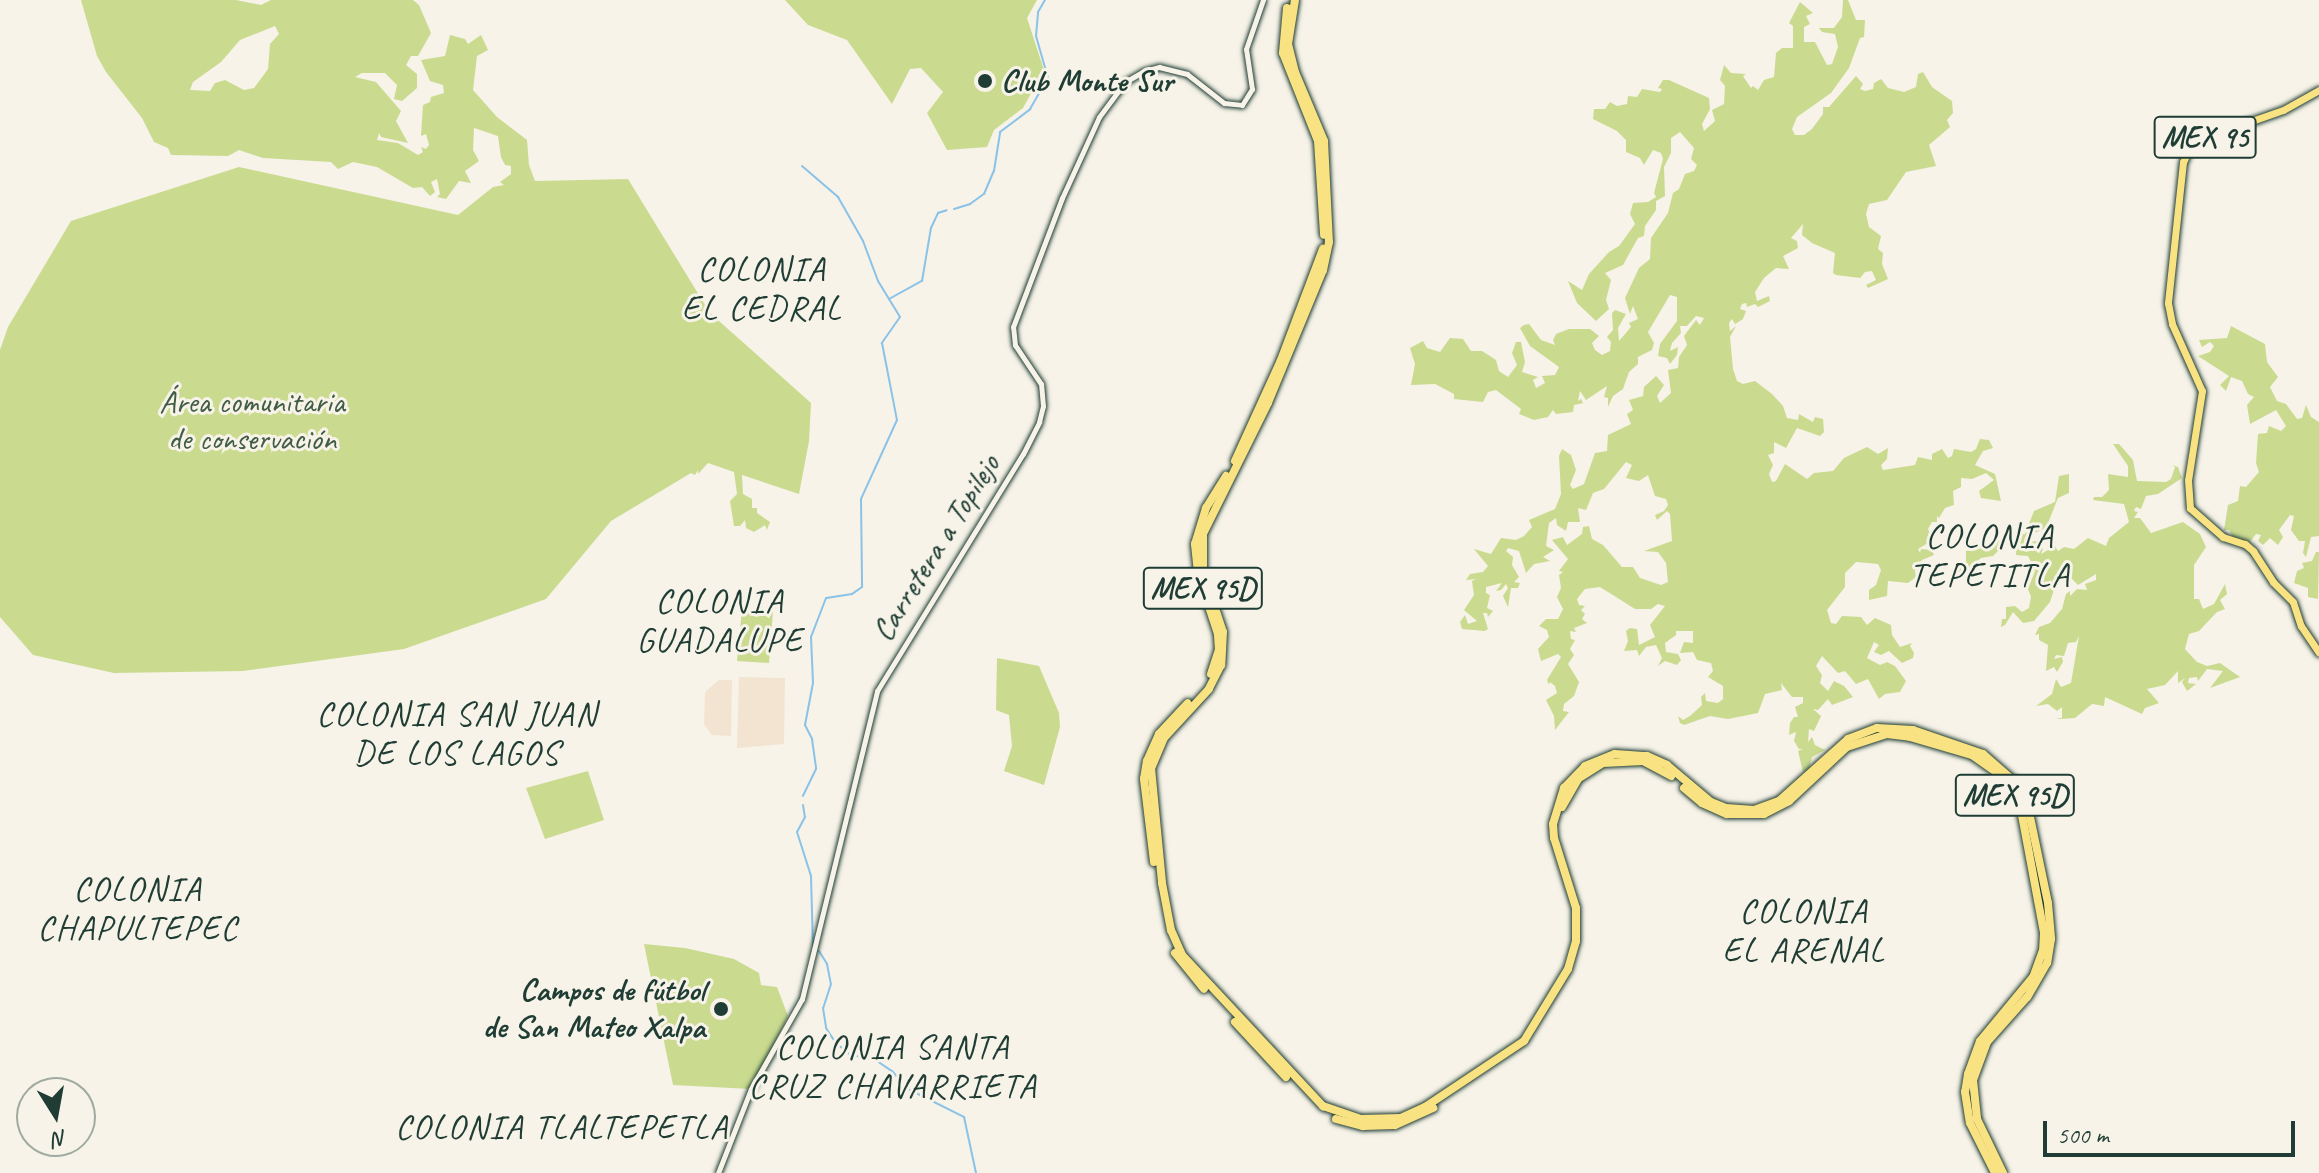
<!DOCTYPE html>
<html>
<head>
<meta charset="utf-8">
<style>
  body { margin:0 }
  #map { position:relative; width:2319px; height:1173px; overflow:hidden; background:#f7f3e8; font-family:Caveat,sans-serif }
  div>[style] { position:absolute }
  .built>* { inset:0; background:#f2e4d0 }
  .green>* { inset:0; background:#cadb90 }
  .stream>* { height:2px; margin:-1px; padding:0 1px; transform-origin:1px; border-radius:1px; background:#8ac2e8 }
  .roads { filter:drop-shadow(0 0 2px #1f3d34) drop-shadow(0 0 2px #1f3d34) }
  .secondary>* { height:5px; margin:-2.5px; padding:0 2.5px; transform-origin:2.5px; border-radius:2.5px; background:#f7f3e8 }
  .primary>* { height:7px; margin:-3.5px; padding:0 3.5px; transform-origin:3.5px; border-radius:3.5px; background:#f8e281 }
  .motorway>* { height:8px; margin:-4px; padding:0 4px; transform-origin:4px; border-radius:4px; background:#f8e281 }
  .dots>* { width:22px; height:22px; translate:-50% -50%; box-sizing:border-box; border:4px solid #f7f3e8; border-radius:50% }
  span { translate:-50% -50%; white-space:nowrap; text-align:center; line-height:1.15; -webkit-text-stroke:6px #f7f3e8; paint-order:stroke }
  .shield-label span { padding:2px 6px; background:#f7f3e8; border:2px solid; border-radius:6px; -webkit-text-stroke-width:0 }
  .shield-label { font-size:30px; color:#1f3d34; font-weight:700 }
  .poi-label { font-size:32px; color:#1f3d34; font-weight:700 }
  .left { translate:0 -50%; text-align:left }
  .right { translate:-100% -50%; text-align:right }
  .park-label { font-size:32px; color:#415d46 }
  .street-label { font-size:32px; color:#1f3d34 }
  .neighbourhood-label { font-size:34px; color:#1f3d34; letter-spacing:2px }
  .north { position:absolute; left:16px; top:1077px; width:80px; height:80px; box-sizing:border-box; background:#f7f3e8; border:2px solid #a1aaa0; border-radius:50%; rotate:169deg; font-size:22px; font-weight:700; line-height:32px; text-align:center; color:#1f3d34 }
  .north::after { content:''; display:block; margin:auto; width:28px; height:36px; background:#1f3d34; clip-path:polygon(50% 0,100% 100%,50% 72%,0 100%) }
  .scale { position:absolute; left:2043px; top:1121px; width:252px; height:36px; box-sizing:border-box; border:4px solid #1f3d34; border-top:0; padding-left:10px; font-size:24px; line-height:28px; white-space:nowrap; color:#1f3d34; -webkit-text-stroke:6px #f7f3e8; paint-order:stroke }
</style>
</head>
<body>
<div id="map">
  <div class="built">
    <div style="clip-path:polygon(739px 677px,785px 678px,784px 744px,737px 748px)"></div>
    <div style="clip-path:polygon(719px 680px,732px 680px,731px 736px,712px 735px,704px 724px,705px 692px)"></div>
  </div>
  <div class="green">
    <div style="clip-path:polygon(evenodd,81px 0,236px 0,261px 5px,271px 0,413px 0,419px 5px,431px 33px,418px 56px,411px 56px,406px 65px,417px 74px,417px 88px,402px 101px,394px 99px,397px 85px,385px 73px,362px 73px,355px 77px,376px 82px,401px 111px,396px 121px,408px 143px,381px 137px,379px 133px,377px 140px,398px 143px,418px 155px,423px 152px,421px 147px,426px 149px,429px 145px,426px 134px,421px 136px,423px 105px,430px 102px,431px 97px,444px 93px,443px 85px,430px 81px,421px 60px,445px 56px,450px 35px,465px 39px,468px 44px,481px 35px,488px 50px,477px 56px,473px 90px,497px 117px,527px 140px,529px 165px,535px 181px,628px 179px,710px 313px,811px 403px,809px 441px,799px 494px,742px 475px,743px 494px,752px 499px,752px 508px,757px 508px,757px 513px,770px 522px,767px 530px,765px 525px,754px 532px,746px 528px,745px 520px,740px 526px,734px 526px,730px 501px,737px 494px,734px 472px,708px 463px,698px 474px,698px 470px,695px 475px,691px 473px,611px 521px,546px 599px,404px 649px,243px 671px,114px 673px,33px 655px,0 617px,0 350px,8px 327px,71px 221px,239px 167px,458px 215px,493px 187px,504px 185px,500px 182px,511px 174px,511px 166px,505px 165px,501px 157px,498px 136px,474px 128px,473px 150px,479px 161px,465px 171px,471px 183px,459px 181px,446px 199px,437px 197px,440px 194px,437px 179px,431px 182px,435px 192px,430px 196px,422px 187px,413px 188px,377px 167px,353px 162px,338px 169px,331px 162px,263px 158px,239px 150px,228px 156px,171px 155px,168px 148px,154px 142px,142px 118px,106px 72px,97px 56px,81px 0,275px 26px,279px 34px,270px 44px,268px 69px,254px 88px,244px 90px,225px 80px,215px 83px,210px 91px,190px 90px,193px 82px,221px 62px,240px 40px,275px 26px)"></div>
    <div style="clip-path:polygon(785px 0,1037px 0,1027px 18px,1044px 70px,1023px 108px,994px 130px,987px 147px,947px 150px,927px 113px,943px 92px,921px 68px,910px 69px,892px 104px,847px 40px,808px 25px)"></div>
    <div style="clip-path:polygon(1843px 0,1848px 0,1856px 20px,1865px 20px,1864px 37px,1860px 38px,1849px 68px,1831px 93px,1797px 117px,1792px 129px,1795px 135px,1804px 135px,1812px 129px,1823px 114px,1823px 107px,1829px 107px,1856px 76px,1863px 84px,1860px 89px,1865px 91px,1873px 89px,1874px 83px,1881px 79px,1888px 88px,1904px 92px,1916px 87px,1918px 74px,1923px 72px,1932px 87px,1952px 101px,1953px 113px,1947px 120px,1950px 127px,1929px 145px,1936px 166px,1906px 172px,1887px 200px,1869px 204px,1866px 214px,1869px 227px,1881px 236px,1878px 249px,1883px 253px,1882px 264px,1888px 279px,1868px 288px,1866px 285px,1876px 280px,1872px 271px,1865px 272px,1860px 278px,1836px 275px,1833px 273px,1835px 253px,1812px 243px,1802px 235px,1803px 224px,1791px 238px,1797px 241px,1798px 248px,1783px 256px,1789px 269px,1776px 268px,1764px 278px,1755px 292px,1757px 301px,1769px 296px,1770px 301px,1758px 307px,1755px 304px,1747px 307px,1746px 303px,1742px 304px,1740px 309px,1746px 311px,1743px 319px,1735px 324px,1732px 319px,1729px 323px,1730px 331px,1736px 326px,1730px 337px,1733px 369px,1737px 381px,1743px 384px,1755px 381px,1772px 394px,1783px 406px,1787px 418px,1798px 420px,1799px 414px,1813px 422px,1815px 417px,1823px 419px,1824px 432px,1820px 436px,1797px 428px,1786px 448px,1774px 442px,1774px 453px,1768px 455px,1773px 465px,1769px 474px,1772px 482px,1776px 481px,1785px 464px,1807px 479px,1814px 473px,1833px 471px,1844px 458px,1867px 447px,1878px 454px,1888px 448px,1887px 459px,1881px 465px,1883px 470px,1890px 469px,1915px 465px,1918px 457px,1932px 460px,1932px 454px,1942px 449px,1948px 458px,1952px 456px,1954px 449px,1971px 452px,1976px 449px,1981px 436px,1980px 439px,1989px 440px,1993px 448px,1983px 451px,1975px 465px,1995px 474px,2001px 501px,1981px 498px,1979px 491px,1994px 480px,1986px 473px,1972px 479px,1961px 478px,1961px 487px,1953px 491px,1954px 505px,1945px 508px,1939px 518px,1937px 516px,1937px 522px,1932px 522px,1928px 529px,1933px 540px,1918px 549px,1920px 553px,1921px 549px,1932px 550px,1934px 555px,1922px 560px,1915px 571px,1916px 577px,1908px 583px,1888px 581px,1887px 596px,1869px 600px,1869px 590px,1876px 585px,1881px 570px,1878px 564px,1856px 562px,1845px 573px,1845px 587px,1827px 610px,1831px 623px,1836px 624px,1842px 616px,1861px 617px,1867px 625px,1875px 618px,1891px 625px,1892px 635px,1900px 647px,1912px 643px,1910px 646px,1914px 653px,1913px 658px,1902px 663px,1889px 651px,1881px 655px,1874px 652px,1879px 645px,1874px 642px,1867px 658px,1880px 665px,1887px 662px,1895px 666px,1906px 681px,1900px 692px,1885px 694px,1879px 699px,1868px 679px,1856px 684px,1845px 671px,1838px 673px,1822px 656px,1816px 666px,1822px 675px,1820px 683px,1828px 691px,1834px 681px,1844px 686px,1853px 697px,1832px 705px,1828px 699px,1818px 710px,1813px 709px,1821px 716px,1814px 731px,1809px 729px,1808px 742px,1812px 737px,1815px 745px,1825px 750px,1812px 757px,1809px 769px,1803px 772px,1798px 751px,1803px 749px,1799px 749px,1794px 741px,1796px 732px,1789px 735px,1790px 723px,1794px 717px,1798px 717px,1795px 707px,1803px 703px,1803px 697px,1792px 697px,1781px 683px,1782px 690px,1765px 694px,1758px 713px,1728px 719px,1710px 716px,1684px 725px,1680px 723px,1678px 716px,1683px 720px,1690px 716px,1702px 705px,1701px 697px,1705px 693px,1706px 701px,1718px 703px,1723px 699px,1723px 686px,1708px 677px,1713px 671px,1711px 663px,1697px 660px,1693px 652px,1680px 653px,1684px 642px,1693px 643px,1693px 631px,1676px 631px,1676px 635px,1665px 643px,1666px 652px,1678px 654px,1681px 660px,1677px 665px,1665px 661px,1658px 666px,1662px 658px,1656px 645px,1646px 647px,1639px 656px,1637px 650px,1624px 651px,1628px 641px,1626px 631px,1630px 628px,1637px 629px,1639px 645px,1655px 637px,1650px 625px,1665px 606px,1658px 604px,1651px 609px,1635px 609px,1600px 587px,1585px 589px,1577px 599px,1579px 605px,1585px 606px,1581px 610px,1585px 614px,1582px 619px,1587px 623px,1574px 628px,1576px 632px,1570px 631px,1571px 639px,1575px 640px,1570px 649px,1574px 655px,1568px 664px,1579px 682px,1574px 696px,1564px 704px,1563px 711px,1569px 712px,1555px 730px,1554px 716px,1546px 700px,1557px 693px,1555px 686px,1550px 682px,1549px 685px,1547px 680px,1561px 657px,1558px 654px,1541px 661px,1538px 649px,1549px 637px,1547px 630px,1539px 626px,1546px 619px,1558px 619px,1563px 609px,1557px 597px,1561px 588px,1559px 575px,1563px 572px,1559px 571px,1568px 559px,1552px 540px,1563px 537px,1567px 545px,1582px 534px,1583px 527px,1589px 526px,1592px 539px,1603px 545px,1622px 567px,1633px 567px,1640px 578px,1661px 585px,1668px 582px,1666px 563px,1658px 552px,1644px 551px,1672px 541px,1670px 514px,1667px 511px,1657px 520px,1655px 515px,1664px 511px,1668px 505px,1666px 499px,1655px 496px,1648px 475px,1639px 481px,1626px 478px,1632px 465px,1626px 462px,1604px 489px,1593px 493px,1586px 510px,1578px 508px,1580px 522px,1568px 522px,1566px 531px,1557px 525px,1556px 518px,1549px 523px,1546px 546px,1554px 550px,1543px 557px,1550px 561px,1534px 564px,1526px 573px,1519px 551px,1508px 548px,1506px 551px,1513px 557px,1512px 565px,1519px 577px,1514px 582px,1520px 583px,1518px 588px,1511px 588px,1508px 607px,1503px 596px,1508px 588px,1506px 584px,1501px 590px,1496px 591px,1502px 583px,1486px 587px,1486px 593px,1490px 595px,1487px 608px,1493px 611px,1488px 617px,1487px 613px,1483px 613px,1488px 629px,1485px 631px,1462px 629px,1460px 622px,1465px 615px,1468px 624px,1477px 621px,1464px 610px,1474px 595px,1472px 581px,1476px 579px,1466px 580px,1470px 574px,1483px 572px,1488px 566px,1474px 549px,1491px 554px,1501px 538px,1516px 540px,1524px 536px,1532px 527px,1529px 520px,1555px 509px,1561px 494px,1559px 456px,1562px 449px,1571px 455px,1576px 470px,1570px 485px,1573px 489px,1584px 484px,1595px 453px,1607px 451px,1608px 435px,1631px 424px,1627px 414px,1633px 410px,1629px 400px,1643px 396px,1644px 387px,1656px 376px,1664px 385px,1657px 396px,1660px 403px,1671px 393px,1668px 370px,1678px 368px,1679px 357px,1687px 345px,1684px 336px,1696px 320px,1700px 325px,1704px 318px,1696px 316px,1687px 326px,1680px 326px,1681px 333px,1672px 343px,1670px 351px,1678px 347px,1677px 355px,1670px 364px,1667px 358px,1658px 356px,1660px 344px,1677px 321px,1677px 297px,1670px 295px,1648px 332px,1654px 343px,1652px 350px,1638px 357px,1638px 364px,1629px 372px,1623px 389px,1613px 396px,1608px 407px,1608px 398px,1604px 397px,1607px 386px,1586px 400px,1580px 391px,1578px 401px,1581px 399px,1583px 403px,1574px 405px,1573px 412px,1556px 414px,1553px 410px,1548px 417px,1534px 420px,1519px 414px,1521px 409px,1496px 390px,1488px 392px,1483px 402px,1454px 399px,1454px 394px,1435px 384px,1411px 385px,1415px 364px,1410px 348px,1423px 341px,1427px 348px,1440px 352px,1450px 338px,1463px 339px,1471px 351px,1482px 351px,1496px 360px,1499px 371px,1508px 377px,1517px 365px,1512px 353px,1516px 342px,1521px 342px,1525px 362px,1522px 372px,1538px 377px,1533px 380px,1536px 388px,1545px 383px,1542px 376px,1555px 375px,1559px 367px,1530px 346px,1520px 328px,1524px 325px,1529px 324px,1541px 340px,1555px 345px,1553px 340px,1556px 334px,1569px 329px,1590px 329px,1599px 336px,1592px 343px,1595px 350px,1602px 355px,1610px 351px,1611px 342px,1607px 337px,1613px 330px,1612px 313px,1615px 310px,1626px 314px,1618px 328px,1619px 341px,1631px 327px,1629px 323px,1638px 319px,1633px 306px,1630px 314px,1625px 298px,1639px 268px,1650px 259px,1651px 238px,1668px 213px,1673px 193px,1679px 189px,1685px 174px,1694px 171px,1697px 165px,1691px 159px,1694px 148px,1680px 132px,1671px 138px,1671px 153px,1664px 167px,1665px 196px,1656px 201px,1656px 210px,1645px 226px,1644px 236px,1638px 238px,1623px 265px,1605px 273px,1611px 280px,1606px 300px,1609px 309px,1596px 321px,1577px 303px,1568px 281px,1582px 290px,1589px 274px,1609px 252px,1619px 246px,1635px 224px,1630px 214px,1633px 203px,1648px 202px,1656px 197px,1654px 193px,1663px 159px,1661px 153px,1653px 150px,1644px 165px,1640px 158px,1626px 152px,1626px 140px,1617px 131px,1593px 119px,1594px 109px,1605px 109px,1610px 102px,1617px 106px,1627px 104px,1628px 96px,1637px 97px,1642px 89px,1660px 92px,1662px 89px,1658px 88px,1663px 80px,1669px 80px,1709px 98px,1710px 109px,1702px 124px,1704px 131px,1715px 121px,1712px 110px,1724px 104px,1725px 86px,1720px 80px,1724px 65px,1731px 73px,1746px 74px,1743px 76px,1751px 88px,1753px 86px,1758px 90px,1764px 80px,1774px 77px,1776px 53px,1782px 48px,1793px 48px,1793px 26px,1789px 23px,1800px 2px,1813px 13px,1806px 16px,1810px 24px,1804px 27px,1804px 42px,1815px 42px,1827px 65px,1832px 64px,1838px 47px,1835px 34px,1822px 32px,1819px 28px,1834px 28px,1842px 17px)"></div>
    <div style="clip-path:polygon(2231px 326px,2265px 344px,2267px 362px,2278px 377px,2270px 387px,2277px 401px,2286px 404px,2297px 419px,2302px 418px,2306px 405px,2311px 417px,2319px 422px,2319px 536px,2311px 537px,2306px 557px,2303px 553px,2305px 541px,2299px 541px,2291px 530px,2294px 516px,2290px 515px,2279px 530px,2283px 537px,2278px 545px,2270px 538px,2263px 545px,2258px 541px,2261px 535px,2256px 534px,2249px 543px,2234px 539px,2229px 530px,2224px 530px,2228px 505px,2238px 501px,2240px 486px,2246px 487px,2259px 472px,2256px 463px,2258px 434px,2267px 433px,2269px 426px,2281px 431px,2286px 426px,2276px 410px,2250px 424px,2247px 405px,2254px 397px,2248px 394px,2242px 381px,2231px 377px,2226px 391px,2220px 385px,2229px 376px,2198px 356px,2210px 352px,2214px 346px,2210px 342px,2202px 347px,2199px 340px,2227px 338px)"></div>
    <div style="clip-path:polygon(2113px 444px,2119px 444px,2133px 460px,2137px 481px,2166px 482px,2171px 479px,2175px 467px,2172px 465px,2178px 467px,2182px 478px,2158px 494px,2146px 496px,2141px 509px,2136px 507px,2134px 511px,2138px 512px,2134px 518px,2140px 518px,2151px 533px,2183px 522px,2200px 534px,2206px 547px,2194px 565px,2194px 599px,2199px 599px,2203px 609px,2214px 604px,2225px 584px,2227px 594px,2220px 600px,2225px 609px,2217px 612px,2199px 631px,2189px 634px,2185px 649px,2197px 662px,2207px 666px,2220px 663px,2240px 677px,2210px 688px,2223px 671px,2207px 669px,2198px 681px,2197px 677px,2189px 678px,2188px 683px,2196px 684px,2187px 691px,2182px 682px,2185px 678px,2178px 683px,2178px 671px,2165px 685px,2147px 689px,2159px 703px,2145px 708px,2142px 714px,2105px 697px,2104px 706px,2092px 704px,2075px 718px,2060px 719px,2056px 718px,2062px 718px,2062px 707px,2057px 711px,2048px 704px,2036px 706px,2052px 694px,2056px 679px,2061px 687px,2071px 683px,2079px 636px,2076px 642px,2068px 643px,2064px 656px,2056px 655px,2054px 659px,2062px 657px,2063px 662px,2057px 672px,2054px 667px,2046px 671px,2048px 645px,2039px 640px,2039px 634px,2035px 635px,2039px 627px,2050px 623px,2062px 609px,2066px 594px,2070px 591px,2070px 596px,2077px 589px,2087px 590px,2085px 584px,2096px 580px,2096px 574px,2078px 585px,2061px 568px,2050px 602px,2034px 621px,2023px 623px,2013px 612px,2005px 625px,2001px 627px,2002px 619px,2006px 619px,2006px 607px,2015px 606px,2022px 612px,2029px 608px,2031px 597px,2028px 589px,2035px 571px,2028px 556px,2016px 555px,2017px 540px,2008px 541px,1993px 556px,1981px 558px,1957px 577px,1953px 578px,1951px 574px,1966px 564px,1966px 551px,1971px 550px,1972px 543px,1976px 542px,1980px 548px,1990px 547px,2009px 533px,2025px 534px,2034px 511px,2055px 502px,2059px 476px,2069px 474px,2069px 493px,2058px 498px,2046px 528px,2025px 537px,2024px 543px,2037px 541px,2043px 549px,2041px 554px,2055px 546px,2058px 551px,2064px 547px,2074px 549px,2088px 538px,2106px 546px,2109px 538px,2129px 522px,2124px 504px,2093px 500px,2094px 497px,2102px 497px,2109px 490px,2108px 474px,2128px 477px,2128px 466px)"></div>
    <div style="clip-path:polygon(2316px 552px,2319px 552px,2318px 599px,2308px 597px,2308px 588px,2294px 583px,2297px 571px,2304px 568px,2302px 563px,2312px 561px)"></div>
    <div style="clip-path:polygon(742px 609px,773px 611px,769px 663px,737px 661px)"></div>
    <div style="clip-path:polygon(997px 658px,1039px 666px,1059px 713px,1060px 727px,1044px 785px,1004px 771px,1012px 746px,1009px 715px,996px 710px)"></div>
    <div style="clip-path:polygon(588px 771px,604px 820px,545px 839px,526px 788px)"></div>
    <div style="clip-path:polygon(644px 944px,685px 948px,734px 959px,759px 973px,761px 985px,777px 987px,788px 1016px,751px 1089px,673px 1085px)"></div>
  </div>
  <div class="stream">
    <div style="left:802px;top:166px;width:48px;rotate:40.7deg"></div>
    <div style="left:838px;top:197px;width:51px;rotate:60.4deg"></div>
    <div style="left:863px;top:241px;width:43px;rotate:69.4deg"></div>
    <div style="left:878px;top:281px;width:42px;rotate:58.6deg"></div>
    <div style="left:900px;top:317px;width:32px;rotate:125deg"></div>
    <div style="left:882px;top:343px;width:78px;rotate:79deg"></div>
    <div style="left:897px;top:420px;width:87px;rotate:114.5deg"></div>
    <div style="left:861px;top:499px;width:88px;rotate:89.3deg"></div>
    <div style="left:862px;top:587px;width:12px;rotate:145deg"></div>
    <div style="left:852px;top:594px;width:26px;rotate:171deg"></div>
    <div style="left:826px;top:598px;width:42px;rotate:111deg"></div>
    <div style="left:811px;top:637px;width:46px;rotate:87.5deg"></div>
    <div style="left:813px;top:683px;width:43px;rotate:100.8deg"></div>
    <div style="left:805px;top:725px;width:16px;rotate:63deg"></div>
    <div style="left:812px;top:739px;width:30px;rotate:82deg"></div>
    <div style="left:816px;top:769px;width:30px;rotate:116deg"></div>
    <div style="left:954px;top:209px;width:17px;rotate:-17deg"></div>
    <div style="left:970px;top:204px;width:17px;rotate:-36deg"></div>
    <div style="left:984px;top:194px;width:25px;rotate:-67deg"></div>
    <div style="left:994px;top:171px;width:39px;rotate:-81deg"></div>
    <div style="left:1000px;top:132px;width:38px;rotate:-37deg"></div>
    <div style="left:1030px;top:109px;width:36px;rotate:-60deg"></div>
    <div style="left:1048px;top:78px;width:44px;rotate:-105.9deg"></div>
    <div style="left:1036px;top:36px;width:24px;rotate:-85deg"></div>
    <div style="left:1038px;top:12px;width:14px;rotate:-60deg"></div>
    <div style="left:889px;top:299px;width:38px;rotate:-29deg"></div>
    <div style="left:922px;top:281px;width:54px;rotate:-80.4deg"></div>
    <div style="left:931px;top:228px;width:17px;rotate:-65deg"></div>
    <div style="left:938px;top:213px;width:9px;rotate:-18deg"></div>
    <div style="left:803px;top:805px;width:12px;rotate:81deg"></div>
    <div style="left:805px;top:817px;width:17px;rotate:118deg"></div>
    <div style="left:797px;top:832px;width:46px;rotate:72.3deg"></div>
    <div style="left:811px;top:876px;width:70px;rotate:88.4deg"></div>
    <div style="left:819px;top:951px;width:15px;rotate:58deg"></div>
    <div style="left:827px;top:964px;width:20px;rotate:79deg"></div>
    <div style="left:831px;top:984px;width:25px;rotate:108deg"></div>
    <div style="left:823px;top:1008px;width:20px;rotate:81deg"></div>
    <div style="left:826px;top:1028px;width:17px;rotate:57deg"></div>
    <div style="left:835px;top:1042px;width:18px;rotate:41deg"></div>
    <div style="left:849px;top:1054px;width:29px;rotate:14deg"></div>
    <div style="left:877px;top:1061px;width:18px;rotate:34deg"></div>
    <div style="left:892px;top:1071px;width:24px;rotate:48deg"></div>
    <div style="left:908px;top:1089px;width:63px;rotate:26.6deg"></div>
    <div style="left:964px;top:1117px;width:57px;rotate:77.9deg"></div>
  </div>
  <div class="roads">
    <div class="secondary">
      <div style="left:718px;top:1173px;width:90px;rotate:-68.6deg"></div>
      <div style="left:751px;top:1089px;width:103px;rotate:-60.5deg"></div>
      <div style="left:802px;top:999px;width:317px;rotate:-76.3deg"></div>
      <div style="left:877px;top:691px;width:278px;rotate:-58.4deg"></div>
      <div style="left:1023px;top:454px;width:36px;rotate:-63deg"></div>
      <div style="left:1039px;top:422px;width:16px;rotate:-76deg"></div>
      <div style="left:1043px;top:406px;width:22px;rotate:-95deg"></div>
      <div style="left:1041px;top:384px;width:47px;rotate:-123.7deg"></div>
      <div style="left:1015px;top:345px;width:18px;rotate:-96deg"></div>
      <div style="left:1013px;top:327px;width:138px;rotate:-69.2deg"></div>
      <div style="left:1062px;top:198px;width:89px;rotate:-65.4deg"></div>
      <div style="left:1099px;top:117px;width:44px;rotate:-53.4deg"></div>
      <div style="left:1125px;top:82px;width:22px;rotate:-30deg"></div>
      <div style="left:1144px;top:71px;width:16px;rotate:-15deg"></div>
      <div style="left:1159px;top:67px;width:29px;rotate:14deg"></div>
      <div style="left:1187px;top:74px;width:47px;rotate:38.1deg"></div>
      <div style="left:1224px;top:103px;width:18px;rotate:6deg"></div>
      <div style="left:1242px;top:105px;width:19px;rotate:-58deg"></div>
      <div style="left:1252px;top:89px;width:40px;rotate:-98.5deg"></div>
      <div style="left:1246px;top:49px;width:52px;rotate:-70.9deg"></div>
    </div>
    <div class="primary">
      <div style="left:2319px;top:90px;width:41px;rotate:150.9deg"></div>
      <div style="left:2283px;top:110px;width:85px;rotate:160.7deg"></div>
      <div style="left:2203px;top:138px;width:20px;rotate:139deg"></div>
      <div style="left:2188px;top:151px;width:12px;rotate:114deg"></div>
      <div style="left:2183px;top:162px;width:142px;rotate:96.1deg"></div>
      <div style="left:2168px;top:303px;width:21px;rotate:79deg"></div>
      <div style="left:2172px;top:324px;width:73px;rotate:65.9deg"></div>
      <div style="left:2202px;top:391px;width:90px;rotate:98.9deg"></div>
      <div style="left:2188px;top:480px;width:28px;rotate:86deg"></div>
      <div style="left:2190px;top:508px;width:44px;rotate:41.3deg"></div>
      <div style="left:2223px;top:537px;width:23px;rotate:18deg"></div>
      <div style="left:2245px;top:544px;width:11px;rotate:41deg"></div>
      <div style="left:2253px;top:551px;width:37px;rotate:57deg"></div>
      <div style="left:2273px;top:582px;width:28px;rotate:45deg"></div>
      <div style="left:2293px;top:602px;width:25px;rotate:72deg"></div>
      <div style="left:2301px;top:626px;width:32px;rotate:56deg"></div>
    </div>
    <div class="motorway">
      <div style="left:1295px;top:0;width:45px;rotate:99deg"></div>
      <div style="left:1288px;top:44px;width:29px;rotate:76deg"></div>
      <div style="left:1295px;top:72px;width:75px;rotate:67.2deg"></div>
      <div style="left:1324px;top:141px;width:101px;rotate:87.2deg"></div>
      <div style="left:1329px;top:242px;width:29px;rotate:102deg"></div>
      <div style="left:1323px;top:270px;width:144px;rotate:112.5deg"></div>
      <div style="left:1268px;top:403px;width:146px;rotate:116.4deg"></div>
      <div style="left:1203px;top:534px;width:38px;rotate:90deg"></div>
      <div style="left:1203px;top:572px;width:63px;rotate:71.6deg"></div>
      <div style="left:1223px;top:632px;width:33px;rotate:93deg"></div>
      <div style="left:1221px;top:665px;width:27px;rotate:117deg"></div>
      <div style="left:1209px;top:689px;width:67px;rotate:132.6deg"></div>
      <div style="left:1164px;top:738px;width:33px;rotate:113deg"></div>
      <div style="left:1151px;top:768px;width:116px;rotate:84.5deg"></div>
      <div style="left:1162px;top:883px;width:48px;rotate:79.2deg"></div>
      <div style="left:1171px;top:930px;width:27px;rotate:66deg"></div>
      <div style="left:1182px;top:955px;width:207px;rotate:47deg"></div>
      <div style="left:1323px;top:1106px;width:40px;rotate:18.9deg"></div>
      <div style="left:1361px;top:1119px;width:40px;rotate:-1.4deg"></div>
      <div style="left:1401px;top:1118px;width:26px;rotate:-25deg"></div>
      <div style="left:1425px;top:1107px;width:119px;rotate:-33.7deg"></div>
      <div style="left:1524px;top:1041px;width:84px;rotate:-58.6deg"></div>
      <div style="left:1568px;top:969px;width:29px;rotate:-74deg"></div>
      <div style="left:1576px;top:941px;width:33px;rotate:-90deg"></div>
      <div style="left:1576px;top:908px;width:73px;rotate:-107.4deg"></div>
      <div style="left:1554px;top:838px;width:14px;rotate:-94deg"></div>
      <div style="left:1553px;top:824px;width:38px;rotate:-73deg"></div>
      <div style="left:1564px;top:788px;width:30px;rotate:-46deg"></div>
      <div style="left:1585px;top:766px;width:32px;rotate:-22deg"></div>
      <div style="left:1615px;top:754px;width:32px;rotate:4deg"></div>
      <div style="left:1647px;top:756px;width:22px;rotate:24deg"></div>
      <div style="left:1667px;top:765px;width:57px;rotate:40.1deg"></div>
      <div style="left:1711px;top:802px;width:16px;rotate:22deg"></div>
      <div style="left:1726px;top:808px;width:28px;rotate:4deg"></div>
      <div style="left:1754px;top:810px;width:27px;rotate:-20deg"></div>
      <div style="left:1779px;top:801px;width:93px;rotate:-41.9deg"></div>
      <div style="left:1848px;top:739px;width:31px;rotate:-21deg"></div>
      <div style="left:1877px;top:728px;width:36px;rotate:3deg"></div>
      <div style="left:1913px;top:730px;width:74px;rotate:18.9deg"></div>
      <div style="left:1983px;top:754px;width:41px;rotate:41.1deg"></div>
      <div style="left:2014px;top:781px;width:34px;rotate:64deg"></div>
      <div style="left:2029px;top:812px;width:93px;rotate:78.2deg"></div>
      <div style="left:2048px;top:903px;width:36px;rotate:85deg"></div>
      <div style="left:2051px;top:939px;width:24px;rotate:99deg"></div>
      <div style="left:2047px;top:963px;width:39px;rotate:120deg"></div>
      <div style="left:2027px;top:997px;width:60px;rotate:131.6deg"></div>
      <div style="left:1987px;top:1042px;width:40px;rotate:110.2deg"></div>
      <div style="left:1973px;top:1080px;width:39px;rotate:84deg"></div>
      <div style="left:1977px;top:1119px;width:60px;rotate:64.3deg"></div>
      <div style="left:1287px;top:8px;width:45px;rotate:95.1deg"></div>
      <div style="left:1283px;top:53px;width:95px;rotate:68.3deg"></div>
      <div style="left:1318px;top:141px;width:94px;rotate:86.3deg"></div>
      <div style="left:1235px;top:461px;width:111px;rotate:-65.5deg"></div>
      <div style="left:1281px;top:360px;width:119px;rotate:-69.3deg"></div>
      <div style="left:1211px;top:674px;width:25px;rotate:-72deg"></div>
      <div style="left:1219px;top:650px;width:16px;rotate:-94deg"></div>
      <div style="left:1218px;top:634px;width:64px;rotate:-108.2deg"></div>
      <div style="left:1198px;top:573px;width:29px;rotate:-96deg"></div>
      <div style="left:1195px;top:544px;width:38px;rotate:-73deg"></div>
      <div style="left:1206px;top:508px;width:38px;rotate:-58deg"></div>
      <div style="left:1684px;top:788px;width:23px;rotate:40deg"></div>
      <div style="left:1702px;top:803px;width:27px;rotate:24deg"></div>
      <div style="left:1727px;top:814px;width:37px"></div>
      <div style="left:1764px;top:814px;width:28px;rotate:-27deg"></div>
      <div style="left:1789px;top:801px;width:79px;rotate:-43deg"></div>
      <div style="left:1847px;top:747px;width:42px;rotate:-18deg"></div>
      <div style="left:1887px;top:734px;width:23px;rotate:7deg"></div>
      <div style="left:1910px;top:737px;width:65px;rotate:16.2deg"></div>
      <div style="left:1972px;top:755px;width:32px;rotate:35deg"></div>
      <div style="left:1998px;top:773px;width:44px;rotate:58.1deg"></div>
      <div style="left:2021px;top:810px;width:125px;rotate:79.4deg"></div>
      <div style="left:2044px;top:933px;width:17px;rotate:93deg"></div>
      <div style="left:2043px;top:950px;width:29px;rotate:110deg"></div>
      <div style="left:2033px;top:977px;width:83px;rotate:129.6deg"></div>
      <div style="left:1980px;top:1041px;width:35px;rotate:110deg"></div>
      <div style="left:1968px;top:1074px;width:18px;rotate:99deg"></div>
      <div style="left:1965px;top:1092px;width:31px;rotate:81deg"></div>
      <div style="left:1970px;top:1123px;width:56px;rotate:63.4deg"></div>
      <div style="left:1562px;top:807px;width:34px;rotate:-60deg"></div>
      <div style="left:1579px;top:778px;width:28px;rotate:-32deg"></div>
      <div style="left:1603px;top:763px;width:40px;rotate:-2.9deg"></div>
      <div style="left:1643px;top:761px;width:32px;rotate:28deg"></div>
      <div style="left:1154px;top:862px;width:84px;rotate:-96.9deg"></div>
      <div style="left:1144px;top:779px;width:18px;rotate:-81deg"></div>
      <div style="left:1147px;top:761px;width:30px;rotate:-66deg"></div>
      <div style="left:1159px;top:734px;width:42px;rotate:-46.9deg"></div>
      <div style="left:1175px;top:953px;width:46px;rotate:51.1deg"></div>
      <div style="left:1235px;top:1022px;width:75px;rotate:47.2deg"></div>
      <div style="left:1336px;top:1119px;width:28px;rotate:15deg"></div>
      <div style="left:1363px;top:1126px;width:32px;rotate:-2deg"></div>
      <div style="left:1395px;top:1125px;width:42px;rotate:-24.1deg"></div>
    </div>
  </div>
  <div class="dots">
    <div style="left:985px;top:81px;background:#1f3d34"></div>
    <div style="left:721px;top:1009px;background:#1f3d34"></div>
  </div>
  <div class="shield-label">
    <span style="left:2205px;top:137px">MEX 95</span>
    <span style="left:1203px;top:588px">MEX 95D</span>
    <span style="left:2015px;top:795px">MEX 95D</span>
  </div>
  <div class="poi-label">
    <span class="left" style="left:1001px;top:81px">Club Monte Sur</span>
    <span class="right" style="left:705px;top:1009px">Campos de fútbol<br>de San Mateo Xalpa</span>
  </div>
  <div class="park-label">
    <span style="left:252px;top:421px">Área comunitaria<br>de conservación</span>
  </div>
  <div class="street-label">
    <span style="left:936px;top:548px;rotate:-58deg">Carretera a Topilejo</span>
  </div>
  <div class="neighbourhood-label">
    <span style="left:762px;top:288px">COLONIA<br>EL CEDRAL</span>
    <span style="left:1990px;top:555px">COLONIA<br>TEPETITLA</span>
    <span style="left:720px;top:620px">COLONIA<br>GUADALUPE</span>
    <span style="left:457px;top:733px">COLONIA SAN JUAN<br>DE LOS LAGOS</span>
    <span style="left:138px;top:908px">COLONIA<br>CHAPULTEPEC</span>
    <span style="left:1804px;top:930px">COLONIA<br>EL ARENAL</span>
    <span style="left:893px;top:1066px">COLONIA SANTA<br>CRUZ CHAVARRIETA</span>
    <span style="left:562px;top:1127px">COLONIA TLALTEPETLA</span>
  </div>
  <div class="north">N</div>
  <div class="scale">500 m</div>
</div>
</body>
</html>
